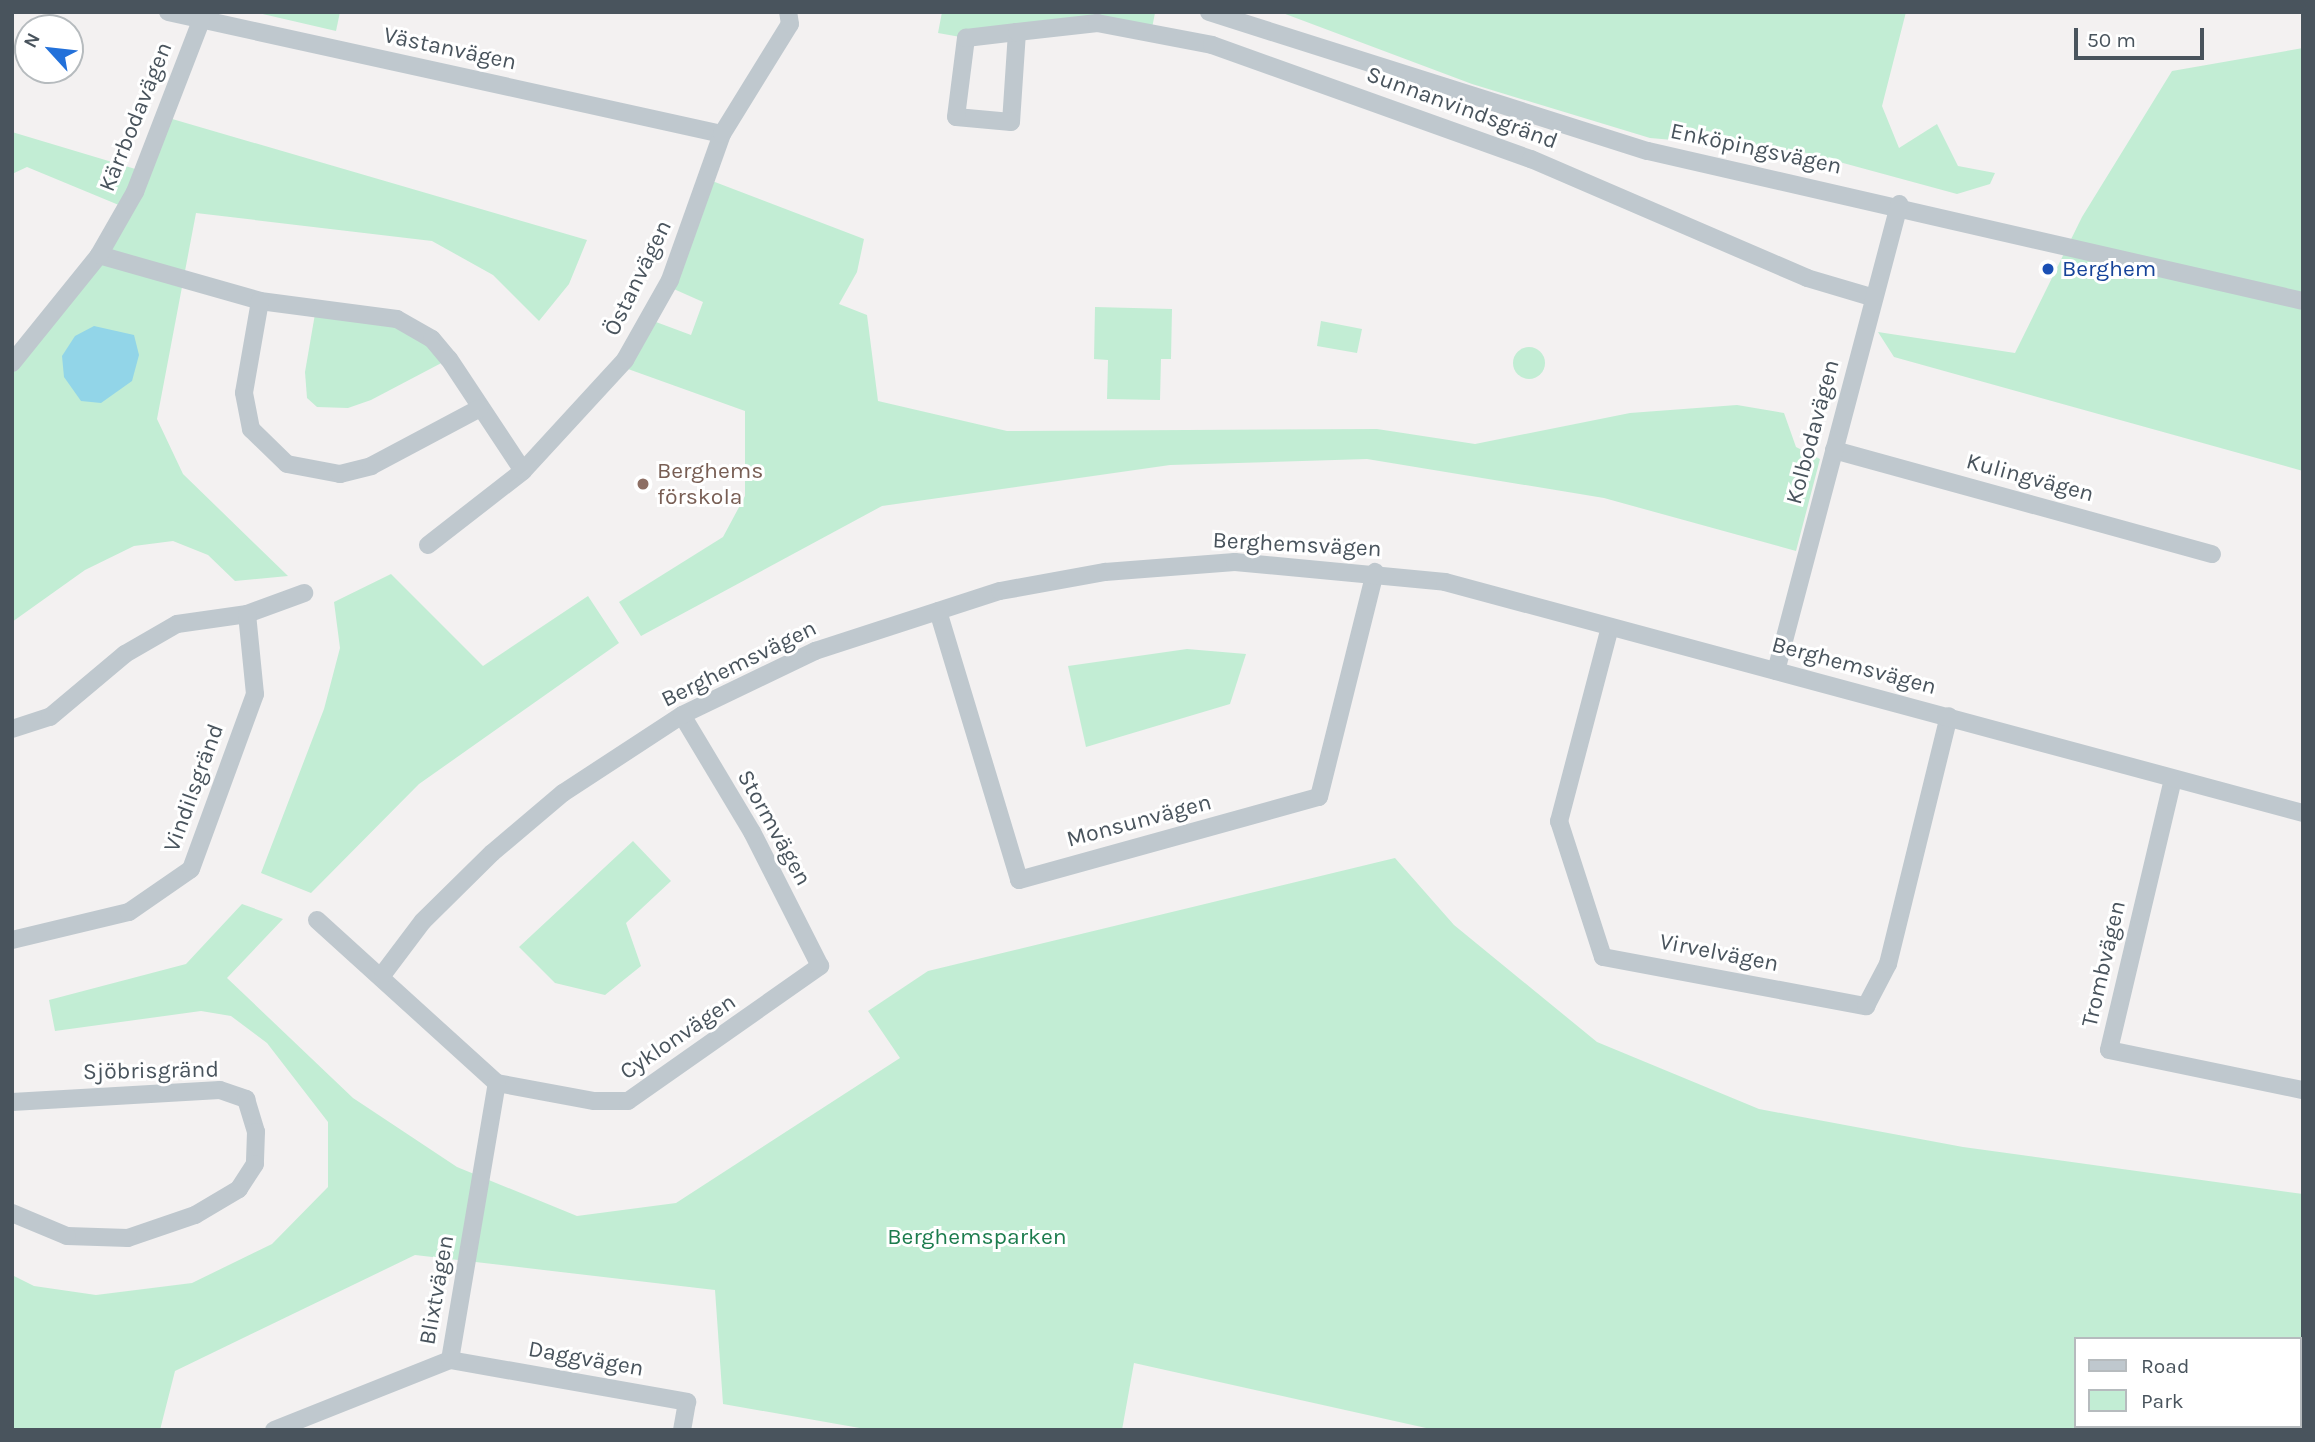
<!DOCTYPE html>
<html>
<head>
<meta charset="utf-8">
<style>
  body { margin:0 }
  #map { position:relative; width:2315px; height:1442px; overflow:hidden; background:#f3f1f1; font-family:Karla,sans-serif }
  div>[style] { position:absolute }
  .green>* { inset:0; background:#c2edd4 }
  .round { border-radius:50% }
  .water>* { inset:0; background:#92d5e8 }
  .minor>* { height:18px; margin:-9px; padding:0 9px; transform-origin:9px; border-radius:9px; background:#bfc8ce }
  .dots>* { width:19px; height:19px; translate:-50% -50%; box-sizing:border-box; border:4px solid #fff; border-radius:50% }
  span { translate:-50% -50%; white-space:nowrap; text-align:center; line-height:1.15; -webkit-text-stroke:6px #fff; paint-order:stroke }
  .street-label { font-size:23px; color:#49545d }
  .transit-label { font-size:23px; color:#164399 }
  .left { translate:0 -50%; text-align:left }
  .education-label { font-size:23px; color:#785e54 }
  .park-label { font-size:23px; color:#1d7c4e }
  .frame { position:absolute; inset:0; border:14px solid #49545d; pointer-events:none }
  .legend { position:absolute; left:2074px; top:1337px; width:228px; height:91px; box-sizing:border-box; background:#fff; border:2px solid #b6bbbe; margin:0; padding:9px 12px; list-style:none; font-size:21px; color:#49545d }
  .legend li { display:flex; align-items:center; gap:14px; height:35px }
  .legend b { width:35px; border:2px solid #b6bbbe }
  .north { position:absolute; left:14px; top:14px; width:70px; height:70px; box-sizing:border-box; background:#fff; border:2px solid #b6bbbe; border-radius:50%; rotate:297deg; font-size:19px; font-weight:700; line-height:28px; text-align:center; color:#49545d }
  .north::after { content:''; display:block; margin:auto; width:24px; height:32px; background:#2371da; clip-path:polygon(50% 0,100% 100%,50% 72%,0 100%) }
  .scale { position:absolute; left:2074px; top:28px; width:130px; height:32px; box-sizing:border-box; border:4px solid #49545d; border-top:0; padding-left:9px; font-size:21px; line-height:24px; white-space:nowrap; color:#49545d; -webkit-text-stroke:5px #fff; paint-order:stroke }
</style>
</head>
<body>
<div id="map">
  <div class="green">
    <div style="clip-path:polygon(254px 12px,340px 12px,336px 31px)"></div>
    <div style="clip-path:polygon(942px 12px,1154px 12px,1155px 13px,1151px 33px,1097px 23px,966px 38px,938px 33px)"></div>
    <div style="clip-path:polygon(1280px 12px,1906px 12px,1882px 106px,1899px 148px,1937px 124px,1958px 166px,1995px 173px,1990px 184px,1957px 194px,1799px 151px,1650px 138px,1472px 84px)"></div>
    <div style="clip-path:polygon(2303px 48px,2303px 471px,1894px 357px,1878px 332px,2015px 353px,2082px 217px,2172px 71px)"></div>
    <div style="clip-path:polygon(162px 116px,587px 240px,569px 284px,539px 321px,493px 275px,432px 241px,196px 213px,157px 419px,183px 474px,288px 576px,235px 581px,208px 555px,173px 541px,134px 546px,85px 570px,12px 622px,12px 363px,126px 208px,27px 167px,12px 174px,12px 132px,142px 171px)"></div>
    <div style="clip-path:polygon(707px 179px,864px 239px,857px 272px,839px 304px,867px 315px,878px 401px,1007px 431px,1377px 429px,1475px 444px,1630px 413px,1737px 405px,1784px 413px,1796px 447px,1820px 459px,1796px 551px,1604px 498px,1367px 459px,1170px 465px,882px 506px,641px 636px,619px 602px,723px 537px,745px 496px,745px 411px,628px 369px,656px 322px,691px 335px,703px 302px,667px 286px)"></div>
    <div style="clip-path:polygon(1095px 307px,1172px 309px,1171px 359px,1161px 359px,1160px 400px,1107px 399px,1108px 360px,1094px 359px)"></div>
    <div style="clip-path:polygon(316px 308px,397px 319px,449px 359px,371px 400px,348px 408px,317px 407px,307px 398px,305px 372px)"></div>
    <div style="clip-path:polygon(1321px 321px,1362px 329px,1357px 353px,1317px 346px)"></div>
    <div class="round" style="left:1513px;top:347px;width:32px;height:32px"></div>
    <div style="clip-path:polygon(391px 574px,483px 666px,588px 596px,619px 643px,419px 784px,311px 893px,261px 873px,324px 709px,340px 648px,334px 602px)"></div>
    <div style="clip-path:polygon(1187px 649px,1246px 654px,1230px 704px,1086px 747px,1068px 666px)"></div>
    <div style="clip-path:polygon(633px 841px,671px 881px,626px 923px,641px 966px,605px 995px,555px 983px,519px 947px)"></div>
    <div style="clip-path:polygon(evenodd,1395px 858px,1454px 925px,1597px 1042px,1759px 1109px,1963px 1147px,2303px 1194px,2303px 1430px,1435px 1430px,1134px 1363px,1122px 1430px,871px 1430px,723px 1404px,715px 1290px,415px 1255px,175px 1371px,160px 1430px,12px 1430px,12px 1275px,34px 1286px,96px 1295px,192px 1283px,272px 1244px,328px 1187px,328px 1122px,267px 1043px,231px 1016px,201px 1011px,55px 1031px,49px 1000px,186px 964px,242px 904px,283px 919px,227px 978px,353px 1098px,457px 1167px,577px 1216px,676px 1203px,900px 1058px,868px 1011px,928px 971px,1395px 858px,2075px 1339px,2299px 1339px,2299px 1426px,2075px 1426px,2075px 1339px)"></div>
  </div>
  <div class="water">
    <div style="clip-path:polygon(94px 326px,134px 335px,139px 355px,132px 381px,101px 403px,81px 401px,64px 377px,62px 356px,75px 336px)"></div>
  </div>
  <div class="minor">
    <div style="left:168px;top:12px;width:567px;rotate:12.42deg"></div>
    <div style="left:1209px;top:12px;width:460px;rotate:17.6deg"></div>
    <div style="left:1648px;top:151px;width:672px;rotate:12.9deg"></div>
    <div style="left:1017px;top:32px;width:90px;rotate:93.8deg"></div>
    <div style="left:1011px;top:122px;width:55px;rotate:-174.8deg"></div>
    <div style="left:956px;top:117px;width:80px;rotate:-82.8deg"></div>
    <div style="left:966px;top:38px;width:51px;rotate:-6.7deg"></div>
    <div style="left:1017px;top:32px;width:81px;rotate:-6.4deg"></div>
    <div style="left:1097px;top:23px;width:117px;rotate:10.8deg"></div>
    <div style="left:1212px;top:45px;width:339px;rotate:19.7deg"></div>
    <div style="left:1531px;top:159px;width:301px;rotate:23.3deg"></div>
    <div style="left:1807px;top:278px;width:70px;rotate:16.6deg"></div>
    <div style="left:99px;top:255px;width:167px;rotate:15.9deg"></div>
    <div style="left:260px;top:301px;width:138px;rotate:7.5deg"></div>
    <div style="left:397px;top:319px;width:40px;rotate:29.7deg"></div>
    <div style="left:432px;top:339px;width:26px;rotate:50deg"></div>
    <div style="left:449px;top:359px;width:134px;rotate:56.5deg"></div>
    <div style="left:260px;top:301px;width:93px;rotate:99.9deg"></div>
    <div style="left:244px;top:393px;width:37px;rotate:79deg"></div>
    <div style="left:251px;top:429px;width:50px;rotate:44.2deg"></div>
    <div style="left:287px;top:464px;width:54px;rotate:10.7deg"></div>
    <div style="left:340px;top:474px;width:32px;rotate:-14deg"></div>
    <div style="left:371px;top:466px;width:123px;rotate:-28deg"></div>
    <div style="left:12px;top:363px;width:139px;rotate:-51.1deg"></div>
    <div style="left:99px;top:255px;width:73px;rotate:-60.3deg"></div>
    <div style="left:135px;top:192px;width:183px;rotate:-68.9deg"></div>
    <div style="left:1834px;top:450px;width:392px;rotate:15.4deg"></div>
    <div style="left:428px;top:545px;width:120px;rotate:-37.9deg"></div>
    <div style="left:523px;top:471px;width:151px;rotate:-47.4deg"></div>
    <div style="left:625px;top:360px;width:92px;rotate:-60.6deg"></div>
    <div style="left:670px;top:280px;width:155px;rotate:-70.4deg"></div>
    <div style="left:722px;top:134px;width:129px;rotate:-58.3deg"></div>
    <div style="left:790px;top:24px;width:12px;rotate:-99deg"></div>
    <div style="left:938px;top:611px;width:281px;rotate:73.2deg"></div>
    <div style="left:1019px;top:880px;width:311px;rotate:-15.5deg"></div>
    <div style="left:1319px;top:797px;width:232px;rotate:-76deg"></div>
    <div style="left:1610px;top:627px;width:201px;rotate:104.7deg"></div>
    <div style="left:1559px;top:821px;width:143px;rotate:72.1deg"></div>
    <div style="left:1603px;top:957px;width:268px;rotate:10.6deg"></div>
    <div style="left:1866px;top:1006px;width:47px;rotate:-62.4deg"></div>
    <div style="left:1888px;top:964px;width:255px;rotate:-76.2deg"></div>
    <div style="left:1776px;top:671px;width:483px;rotate:-75.2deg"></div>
    <div style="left:12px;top:729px;width:40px;rotate:-18deg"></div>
    <div style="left:50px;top:717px;width:98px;rotate:-40deg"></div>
    <div style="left:125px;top:654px;width:60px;rotate:-30deg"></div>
    <div style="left:177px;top:624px;width:71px;rotate:-8.1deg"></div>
    <div style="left:247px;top:614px;width:61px;rotate:-20.2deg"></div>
    <div style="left:2173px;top:779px;width:278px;rotate:103.3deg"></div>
    <div style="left:2109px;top:1050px;width:198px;rotate:11.7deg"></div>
    <div style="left:317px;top:920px;width:243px;rotate:42.2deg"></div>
    <div style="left:497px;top:1083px;width:99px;rotate:10.5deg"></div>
    <div style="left:594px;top:1101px;width:34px"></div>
    <div style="left:628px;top:1101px;width:235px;rotate:-35.1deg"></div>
    <div style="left:820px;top:966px;width:150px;rotate:-116.9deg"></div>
    <div style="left:752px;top:832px;width:136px;rotate:-120.9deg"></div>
    <div style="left:12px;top:940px;width:120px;rotate:-13.5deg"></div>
    <div style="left:129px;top:912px;width:75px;rotate:-34.7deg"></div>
    <div style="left:191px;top:869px;width:186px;rotate:-69.9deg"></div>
    <div style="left:255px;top:694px;width:80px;rotate:-95.7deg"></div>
    <div style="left:383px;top:974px;width:66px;rotate:-53deg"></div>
    <div style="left:423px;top:921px;width:97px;rotate:-44.6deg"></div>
    <div style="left:492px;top:853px;width:93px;rotate:-40.2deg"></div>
    <div style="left:563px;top:793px;width:142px;rotate:-33.2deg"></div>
    <div style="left:682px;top:715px;width:148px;rotate:-25.7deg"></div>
    <div style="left:815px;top:651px;width:194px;rotate:-18deg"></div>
    <div style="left:1000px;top:591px;width:107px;rotate:-10.3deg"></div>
    <div style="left:1105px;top:572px;width:130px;rotate:-4.4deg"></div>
    <div style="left:1235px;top:562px;width:211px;rotate:5.4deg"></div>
    <div style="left:1445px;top:582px;width:889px;rotate:15.07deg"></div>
    <div style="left:12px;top:1102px;width:208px;rotate:-3.3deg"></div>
    <div style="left:220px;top:1090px;width:28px;rotate:19deg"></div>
    <div style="left:246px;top:1099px;width:34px;rotate:73deg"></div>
    <div style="left:256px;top:1132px;width:32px;rotate:92deg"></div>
    <div style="left:255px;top:1164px;width:30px;rotate:123deg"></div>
    <div style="left:239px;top:1189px;width:51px;rotate:149.4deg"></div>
    <div style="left:195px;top:1215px;width:71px;rotate:161.1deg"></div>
    <div style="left:128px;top:1238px;width:61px;rotate:-178.1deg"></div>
    <div style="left:67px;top:1236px;width:60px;rotate:-157.3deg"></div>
    <div style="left:450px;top:1360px;width:241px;rotate:10deg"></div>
    <div style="left:687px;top:1402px;width:28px;rotate:100deg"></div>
    <div style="left:274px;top:1430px;width:189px;rotate:-21.7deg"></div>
    <div style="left:450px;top:1360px;width:281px;rotate:-80.4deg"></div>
  </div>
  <div class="dots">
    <div style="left:2048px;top:269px;background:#1a4fb4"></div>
    <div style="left:643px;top:484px;background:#8d6e63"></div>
  </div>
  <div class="street-label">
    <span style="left:450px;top:49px;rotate:12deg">Västanvägen</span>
    <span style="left:1462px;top:108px;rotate:20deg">Sunnanvindsgränd</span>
    <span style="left:136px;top:117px;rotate:-68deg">Kärrbodavägen</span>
    <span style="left:1756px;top:149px;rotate:12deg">Enköpingsvägen</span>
    <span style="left:638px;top:278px;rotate:-64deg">Östanvägen</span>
    <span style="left:1813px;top:432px;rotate:-75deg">Kolbodavägen</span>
    <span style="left:2030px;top:478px;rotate:15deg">Kulingvägen</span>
    <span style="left:1297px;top:545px;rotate:3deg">Berghemsvägen</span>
    <span style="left:739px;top:664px;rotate:-26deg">Berghemsvägen</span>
    <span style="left:1854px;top:666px;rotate:15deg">Berghemsvägen</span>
    <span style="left:194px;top:788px;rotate:-70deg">Vindilsgränd</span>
    <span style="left:1139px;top:821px;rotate:-15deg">Monsunvägen</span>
    <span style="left:774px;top:828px;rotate:61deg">Stormvägen</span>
    <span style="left:1719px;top:953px;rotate:11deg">Virvelvägen</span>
    <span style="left:2104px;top:964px;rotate:-77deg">Trombvägen</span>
    <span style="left:678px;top:1037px;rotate:-34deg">Cyklonvägen</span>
    <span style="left:151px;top:1071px;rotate:-1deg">Sjöbrisgränd</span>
    <span style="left:437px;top:1290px;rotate:-80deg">Blixtvägen</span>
    <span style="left:586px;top:1359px;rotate:10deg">Daggvägen</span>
  </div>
  <div class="transit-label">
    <span class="left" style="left:2062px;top:269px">Berghem</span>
  </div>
  <div class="education-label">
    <span class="left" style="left:657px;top:484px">Berghems<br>förskola</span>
  </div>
  <div class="park-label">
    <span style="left:977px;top:1237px">Berghemsparken</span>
  </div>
  <div class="frame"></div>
  <ul class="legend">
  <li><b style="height:9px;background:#bfc8ce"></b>Road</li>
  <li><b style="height:19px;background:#c2edd4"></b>Park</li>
  </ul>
  <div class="north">N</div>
  <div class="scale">50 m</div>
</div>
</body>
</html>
